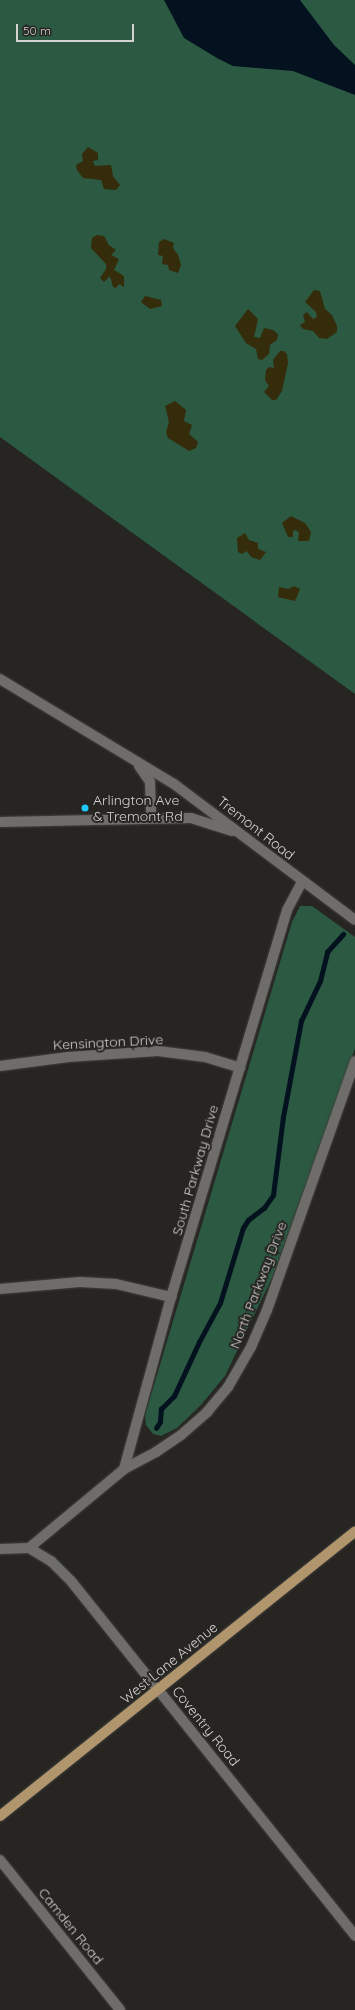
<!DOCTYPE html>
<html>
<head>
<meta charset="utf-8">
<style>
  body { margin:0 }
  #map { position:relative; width:355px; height:2010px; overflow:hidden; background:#262522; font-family:Quicksand,sans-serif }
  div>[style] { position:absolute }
  .green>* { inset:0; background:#2b5941 }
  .sand>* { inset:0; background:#342c0b }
  .water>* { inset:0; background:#03121e }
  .stream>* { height:4.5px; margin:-2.25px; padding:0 2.25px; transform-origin:2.25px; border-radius:2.25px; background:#03121e }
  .roads { filter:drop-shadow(0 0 1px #42413f) drop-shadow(0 0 1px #42413f) }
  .minor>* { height:10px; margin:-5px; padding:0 5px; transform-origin:5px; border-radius:5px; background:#6e6d6a }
  .major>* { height:10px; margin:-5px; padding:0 5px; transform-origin:5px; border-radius:5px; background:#b1956c }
  .dots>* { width:11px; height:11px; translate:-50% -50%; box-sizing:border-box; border:2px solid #262522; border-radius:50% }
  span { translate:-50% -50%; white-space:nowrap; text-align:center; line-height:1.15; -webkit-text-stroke:4px #262522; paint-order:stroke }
  .poi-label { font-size:14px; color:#d4d3d1 }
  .left { translate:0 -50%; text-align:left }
  .street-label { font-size:14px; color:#d4d3d1 }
  .scale { position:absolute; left:16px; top:24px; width:118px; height:18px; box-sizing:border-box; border:2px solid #d4d3d1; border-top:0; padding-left:5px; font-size:12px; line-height:14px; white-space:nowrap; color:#d4d3d1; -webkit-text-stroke:3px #262522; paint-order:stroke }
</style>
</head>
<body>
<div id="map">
  <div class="green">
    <div style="clip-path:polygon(0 0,355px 0,355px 694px,0 437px)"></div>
    <div style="clip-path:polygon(300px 906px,312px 906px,355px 937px,355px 1049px,272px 1278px,225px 1376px,201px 1405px,177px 1428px,161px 1436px,153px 1434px,146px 1425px,145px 1415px,292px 922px)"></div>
  </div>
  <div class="sand">
    <div style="clip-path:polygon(88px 147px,98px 153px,98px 160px,93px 161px,95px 166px,111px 165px,113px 176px,120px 185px,116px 190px,104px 189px,101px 180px,83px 178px,77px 170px,76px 165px,83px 161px,82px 154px)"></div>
    <div style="clip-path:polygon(97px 235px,104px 236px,109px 245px,116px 250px,111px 255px,119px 259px,114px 270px,124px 276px,124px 287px,119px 284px,116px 288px,113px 287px,110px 276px,104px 282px,100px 278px,106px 269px,106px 264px,91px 248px,92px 238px)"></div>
    <div style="clip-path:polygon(164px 239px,174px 243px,173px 248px,178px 255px,181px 265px,178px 273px,169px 270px,168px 265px,162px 264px,163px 256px,158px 255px,159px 242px)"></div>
    <div style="clip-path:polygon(314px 290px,320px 291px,325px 309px,332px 315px,337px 326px,337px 332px,327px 339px,319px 338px,313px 331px,303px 329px,300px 325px,305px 322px,303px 315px,307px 312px,313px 319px,317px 317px,316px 312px,305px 302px)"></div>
    <div style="clip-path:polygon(145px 296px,161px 300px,162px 306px,150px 309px,141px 302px)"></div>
    <div style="clip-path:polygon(248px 309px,258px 319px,254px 337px,260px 338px,264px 328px,273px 330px,278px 334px,277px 340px,270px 345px,269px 354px,262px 360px,258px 359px,256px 349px,246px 343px,235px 326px)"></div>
    <div style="clip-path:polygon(284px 351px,287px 354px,288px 363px,282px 391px,276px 400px,272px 400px,264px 392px,269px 386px,265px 380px,266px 370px,269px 367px,274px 368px,273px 360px,280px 351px)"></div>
    <div style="clip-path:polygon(175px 401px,186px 410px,184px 421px,192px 425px,189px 434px,198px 442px,196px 448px,189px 451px,168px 438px,166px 432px,169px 422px,165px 406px)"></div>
    <div style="clip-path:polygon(291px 516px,305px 523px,311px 532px,309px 541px,298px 541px,299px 533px,296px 530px,293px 531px,293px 537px,288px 537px,282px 523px)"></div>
    <div style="clip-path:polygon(245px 533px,249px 540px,258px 543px,258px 549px,266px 552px,260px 560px,251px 557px,247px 551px,242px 554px,238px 552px,237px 538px)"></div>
    <div style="clip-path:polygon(294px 586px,300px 589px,295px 601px,278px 597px,279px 587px,288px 589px)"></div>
  </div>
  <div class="water">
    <div style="clip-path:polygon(164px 0,300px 0,334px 45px,355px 65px,355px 95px,293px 71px,233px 66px,217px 58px,184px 38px)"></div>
  </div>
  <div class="stream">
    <div style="left:156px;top:1428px;width:7px;rotate:-56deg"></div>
    <div style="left:160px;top:1422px;width:13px;rotate:-86deg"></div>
    <div style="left:161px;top:1409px;width:18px;rotate:-45deg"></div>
    <div style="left:174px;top:1396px;width:60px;rotate:-65.2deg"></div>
    <div style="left:199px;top:1342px;width:44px;rotate:-61.7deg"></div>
    <div style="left:220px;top:1303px;width:78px;rotate:-73deg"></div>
    <div style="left:243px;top:1228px;width:9px;rotate:-58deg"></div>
    <div style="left:248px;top:1220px;width:20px;rotate:-37deg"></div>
    <div style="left:264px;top:1208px;width:16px;rotate:-55deg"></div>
    <div style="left:273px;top:1195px;width:79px;rotate:-82.7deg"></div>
    <div style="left:283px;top:1117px;width:98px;rotate:-79.4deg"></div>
    <div style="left:301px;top:1021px;width:44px;rotate:-64.6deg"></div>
    <div style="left:320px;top:981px;width:30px;rotate:-76deg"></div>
    <div style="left:327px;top:952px;width:24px;rotate:-48deg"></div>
  </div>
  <div class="roads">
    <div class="minor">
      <div style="left:0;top:679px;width:203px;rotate:31.1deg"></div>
      <div style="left:174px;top:784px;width:226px;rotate:36.9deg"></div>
      <div style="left:139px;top:766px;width:19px;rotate:55deg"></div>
      <div style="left:150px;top:782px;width:35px;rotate:88deg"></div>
      <div style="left:0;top:822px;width:191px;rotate:-1.2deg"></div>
      <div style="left:191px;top:818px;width:43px;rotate:17.6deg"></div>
      <div style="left:0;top:1066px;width:69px;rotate:-7.5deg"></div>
      <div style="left:68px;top:1057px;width:90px;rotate:-3.8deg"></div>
      <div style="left:158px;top:1051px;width:47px;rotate:7.3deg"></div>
      <div style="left:205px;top:1057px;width:37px;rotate:17deg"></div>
      <div style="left:0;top:1289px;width:80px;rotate:-5deg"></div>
      <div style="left:80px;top:1282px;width:36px;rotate:3deg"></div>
      <div style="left:116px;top:1284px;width:57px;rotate:13.3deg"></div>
      <div style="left:124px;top:1469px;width:178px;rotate:-74.7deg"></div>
      <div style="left:171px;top:1297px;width:404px;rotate:-73.3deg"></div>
      <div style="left:287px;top:910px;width:32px;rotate:-62deg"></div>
      <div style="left:29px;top:1548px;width:124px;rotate:-39.7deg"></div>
      <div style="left:124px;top:1469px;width:36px;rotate:-28deg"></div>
      <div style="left:156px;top:1452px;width:30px;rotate:-34deg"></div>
      <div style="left:181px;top:1435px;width:35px;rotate:-41deg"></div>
      <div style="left:207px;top:1412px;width:33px;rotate:-50deg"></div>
      <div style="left:228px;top:1387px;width:46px;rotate:-60.1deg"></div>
      <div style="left:251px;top:1347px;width:40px;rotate:-66.6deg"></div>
      <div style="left:267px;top:1310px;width:264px;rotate:-70.5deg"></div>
      <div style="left:0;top:1549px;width:29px;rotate:-2deg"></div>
      <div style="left:29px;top:1548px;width:26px;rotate:31deg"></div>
      <div style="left:51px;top:1561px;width:28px;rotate:45deg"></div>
      <div style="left:71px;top:1581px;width:455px;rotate:51.3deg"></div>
      <div style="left:0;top:1860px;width:192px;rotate:51.3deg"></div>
    </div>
    <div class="major">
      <div style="left:0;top:1816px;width:455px;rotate:-38.7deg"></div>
    </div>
  </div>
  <div class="dots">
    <div style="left:85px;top:808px;background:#1ec9fd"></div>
  </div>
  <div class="poi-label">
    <span class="left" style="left:93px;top:808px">Arlington Ave<br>&amp; Tremont Rd</span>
  </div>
  <div class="street-label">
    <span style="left:256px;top:828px;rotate:38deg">Tremont Road</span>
    <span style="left:108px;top:1042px;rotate:-3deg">Kensington Drive</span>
    <span style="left:195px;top:1170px;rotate:-74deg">South Parkway Drive</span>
    <span style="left:258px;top:1285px;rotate:-69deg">North Parkway Drive</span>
    <span style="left:169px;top:1663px;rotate:-39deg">West Lane Avenue</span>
    <span style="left:206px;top:1726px;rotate:51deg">Coventry Road</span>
    <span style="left:71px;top:1926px;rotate:51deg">Camden Road</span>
  </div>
  <div class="scale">50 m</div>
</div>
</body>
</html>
